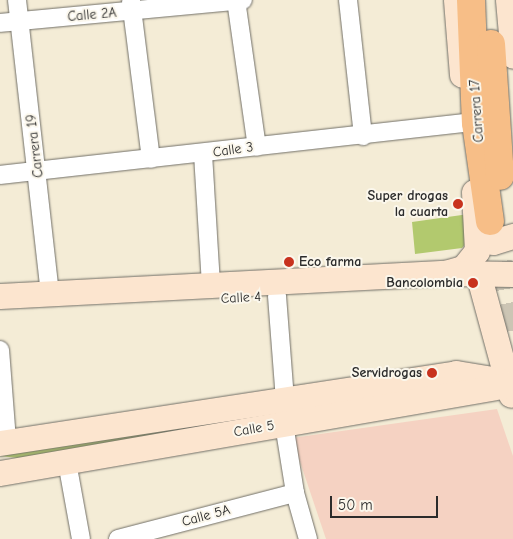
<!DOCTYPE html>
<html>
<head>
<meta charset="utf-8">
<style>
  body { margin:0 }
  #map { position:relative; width:513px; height:539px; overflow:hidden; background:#f4ecd6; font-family:"Comic Neue",sans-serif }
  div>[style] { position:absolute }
  .built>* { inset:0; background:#f5d2c2 }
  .green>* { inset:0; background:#b2c96e }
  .primary-tunnel>* { height:28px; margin-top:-14px; transform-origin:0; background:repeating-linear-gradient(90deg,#ccc5b4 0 28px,transparent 0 42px) }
  .roads { filter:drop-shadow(0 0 1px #716f67) drop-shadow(0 0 1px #716f67) }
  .minor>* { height:18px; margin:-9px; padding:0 9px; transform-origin:9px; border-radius:9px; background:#fff }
  .secondary>* { height:25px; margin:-12.5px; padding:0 12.5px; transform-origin:12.5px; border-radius:12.5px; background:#fce5cf }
  .primary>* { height:28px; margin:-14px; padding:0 14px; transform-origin:14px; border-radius:14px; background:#f7be87 }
  .dots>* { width:14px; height:14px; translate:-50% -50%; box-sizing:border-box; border:2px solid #fbf7ec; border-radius:50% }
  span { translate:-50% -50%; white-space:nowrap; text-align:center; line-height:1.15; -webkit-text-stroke:4px #fbf7ec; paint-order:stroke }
  .street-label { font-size:14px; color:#2b2b2b }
  .poi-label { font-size:14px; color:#2b2b2b; font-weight:700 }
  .right { translate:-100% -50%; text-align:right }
  .left { translate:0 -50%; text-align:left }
  .scale { position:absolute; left:330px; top:496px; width:108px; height:22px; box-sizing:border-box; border:2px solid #2b2b2b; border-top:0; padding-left:6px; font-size:15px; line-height:18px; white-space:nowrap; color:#2b2b2b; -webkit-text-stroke:4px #fbf7ec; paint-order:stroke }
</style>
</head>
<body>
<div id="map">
  <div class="built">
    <div style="clip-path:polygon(497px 409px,513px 456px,513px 539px,326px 539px,292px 438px)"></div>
  </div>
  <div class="green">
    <div style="clip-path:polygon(469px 214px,472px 237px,462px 248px,415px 254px,412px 222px)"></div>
    <div style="clip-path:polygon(356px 396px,356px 403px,18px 458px,0 456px)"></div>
  </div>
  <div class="primary-tunnel">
    <div style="left:490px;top:221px;width:124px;rotate:79.3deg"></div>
  </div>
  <div class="roads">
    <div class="minor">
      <div style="left:17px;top:0;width:295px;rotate:83.6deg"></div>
      <div style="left:236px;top:0;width:148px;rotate:81.9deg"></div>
      <div style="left:348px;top:0;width:137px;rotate:83.7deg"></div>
      <div style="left:131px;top:1px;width:159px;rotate:82.8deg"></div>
      <div style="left:0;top:23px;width:244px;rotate:-5.4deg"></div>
      <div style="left:203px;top:154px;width:131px;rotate:86.5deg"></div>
      <div style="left:0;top:175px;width:468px;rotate:-6.4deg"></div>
      <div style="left:277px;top:296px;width:103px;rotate:85.6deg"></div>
      <div style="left:0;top:350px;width:92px;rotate:85.6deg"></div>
      <div style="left:284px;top:424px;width:70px;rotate:80.9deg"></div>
      <div style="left:295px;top:493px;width:48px;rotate:74.2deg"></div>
      <div style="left:67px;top:462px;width:78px;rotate:79.7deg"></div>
      <div style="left:118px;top:539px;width:183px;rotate:-14.6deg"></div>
    </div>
    <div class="secondary">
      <div style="left:456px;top:0;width:75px;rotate:85.4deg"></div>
      <div style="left:508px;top:0;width:56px;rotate:84.9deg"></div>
      <div style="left:477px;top:225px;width:23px;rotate:47deg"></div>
      <div style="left:493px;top:242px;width:21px;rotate:-17deg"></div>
      <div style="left:445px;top:273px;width:19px;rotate:-16deg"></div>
      <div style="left:463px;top:268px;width:22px;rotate:-51deg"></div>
      <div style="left:477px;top:251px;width:59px;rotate:-92.9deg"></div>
      <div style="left:479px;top:277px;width:122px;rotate:74.8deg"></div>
      <div style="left:0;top:296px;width:446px;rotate:-3deg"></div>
      <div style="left:445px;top:273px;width:68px;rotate:0.8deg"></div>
      <div style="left:0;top:443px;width:461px;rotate:-8.7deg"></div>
      <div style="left:456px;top:373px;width:43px;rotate:9.5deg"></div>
      <div style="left:0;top:473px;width:521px;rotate:-9.84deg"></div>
    </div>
    <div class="primary">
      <div style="left:471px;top:0;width:123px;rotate:87.7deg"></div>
      <div style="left:476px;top:123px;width:99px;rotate:81.9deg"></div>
      <div style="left:491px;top:44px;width:132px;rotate:86.1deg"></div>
    </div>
  </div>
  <div class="dots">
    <div style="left:458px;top:204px;background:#c8321e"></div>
    <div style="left:289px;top:262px;background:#c8321e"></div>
    <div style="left:473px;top:283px;background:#c8321e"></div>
    <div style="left:432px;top:373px;background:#c8321e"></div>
  </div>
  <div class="street-label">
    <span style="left:92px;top:15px;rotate:-5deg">Calle 2A</span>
    <span style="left:477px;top:111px;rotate:-94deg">Carrera 17</span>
    <span style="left:35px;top:146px;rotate:-97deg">Carrera 19</span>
    <span style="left:233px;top:150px;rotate:-8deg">Calle 3</span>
    <span style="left:241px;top:298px;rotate:-3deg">Calle 4</span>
    <span style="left:254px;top:429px;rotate:-10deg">Calle 5</span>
    <span style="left:206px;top:516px;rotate:-15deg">Calle 5A</span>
  </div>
  <div class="poi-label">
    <span class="right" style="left:448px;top:204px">Super drogas<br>la cuarta</span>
    <span class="left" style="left:299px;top:262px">Eco farma</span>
    <span class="right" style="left:463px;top:283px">Bancolombia</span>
    <span class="right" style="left:422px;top:373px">Servidrogas</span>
  </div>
  <div class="scale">50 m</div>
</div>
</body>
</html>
